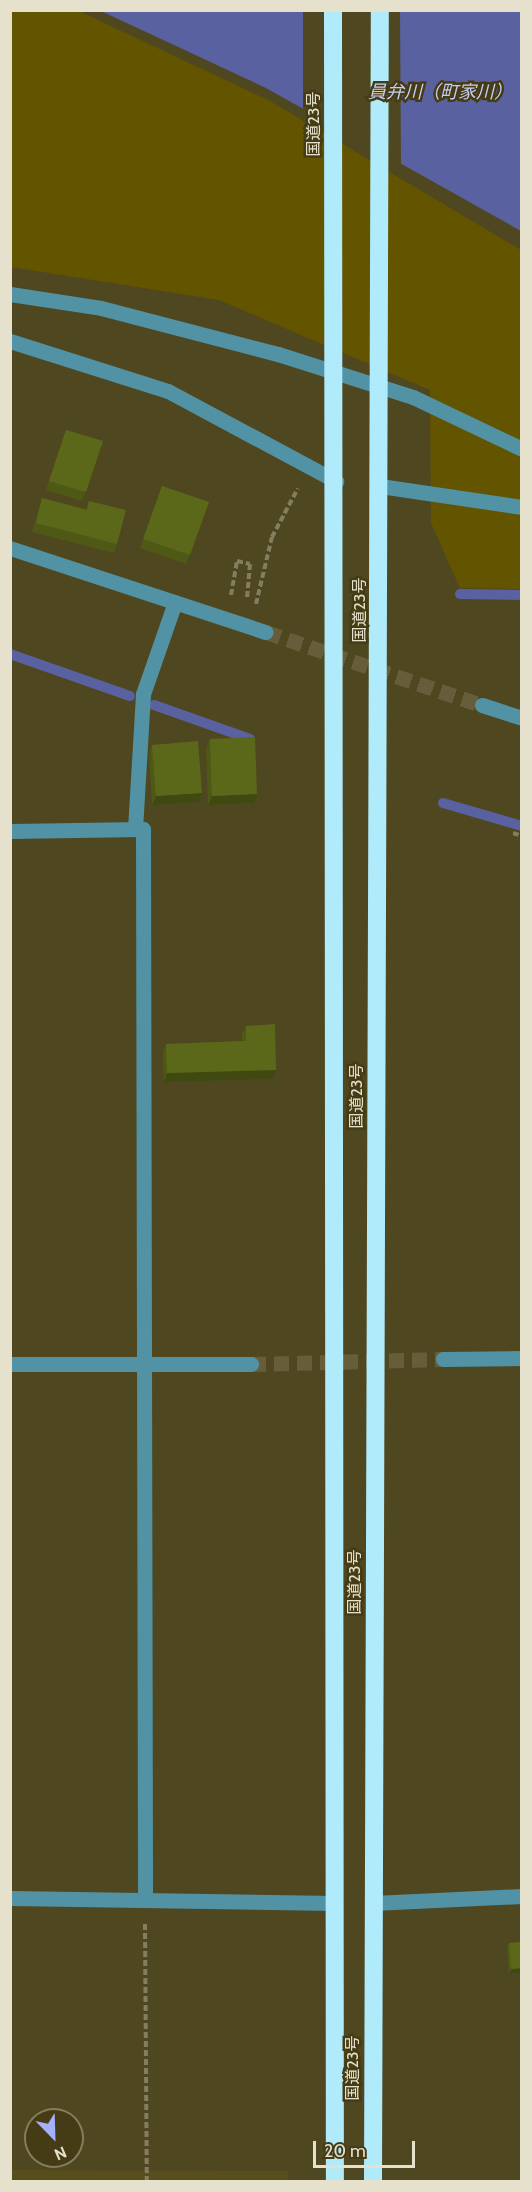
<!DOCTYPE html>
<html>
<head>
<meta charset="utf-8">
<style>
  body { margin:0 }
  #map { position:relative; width:532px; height:2192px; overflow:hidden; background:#4f4720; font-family:Cabin,"Noto Sans JP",sans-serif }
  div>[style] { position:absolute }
  .built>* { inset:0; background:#584e1d }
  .green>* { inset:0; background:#635400 }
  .water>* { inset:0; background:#5a61a1 }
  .pier>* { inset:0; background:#4f4720 }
  .stream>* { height:10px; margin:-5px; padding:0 5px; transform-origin:5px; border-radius:5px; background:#5a61a1 }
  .minor-tunnel>* { height:15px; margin-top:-7.5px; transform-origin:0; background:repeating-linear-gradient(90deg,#665e3a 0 15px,transparent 0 23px) }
  .path>* { height:4px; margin-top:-2px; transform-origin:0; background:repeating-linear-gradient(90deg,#857e5e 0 6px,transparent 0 9px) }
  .minor>* { height:15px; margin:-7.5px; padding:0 7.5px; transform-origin:7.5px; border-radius:7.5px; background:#5193a5 }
  .highway>* { height:18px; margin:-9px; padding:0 9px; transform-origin:9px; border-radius:9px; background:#b0ebfc }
  .wall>* { inset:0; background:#4f5916 }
  .shaded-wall>* { inset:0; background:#404912 }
  .building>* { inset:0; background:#5c6819 }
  span { translate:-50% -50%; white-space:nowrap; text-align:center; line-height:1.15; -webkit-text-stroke:5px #453c15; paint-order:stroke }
  .street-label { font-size:16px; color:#e5e1cc }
  .water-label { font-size:18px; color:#c7cdf3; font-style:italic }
  .frame { position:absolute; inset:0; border:12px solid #e5e1cc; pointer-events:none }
  .north { position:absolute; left:24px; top:2108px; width:60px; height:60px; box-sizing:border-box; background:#453c15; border:2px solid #857e5e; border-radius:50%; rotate:157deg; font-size:16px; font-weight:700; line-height:24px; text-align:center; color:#e5e1cc }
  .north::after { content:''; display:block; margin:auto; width:21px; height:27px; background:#a6b1fc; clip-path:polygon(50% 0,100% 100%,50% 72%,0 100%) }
  .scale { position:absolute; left:313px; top:2141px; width:102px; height:27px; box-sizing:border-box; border:3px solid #e5e1cc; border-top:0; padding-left:8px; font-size:18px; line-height:21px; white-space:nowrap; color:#e5e1cc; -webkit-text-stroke:4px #453c15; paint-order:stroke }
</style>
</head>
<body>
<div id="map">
  <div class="built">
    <div style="clip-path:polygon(11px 2170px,288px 2171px,288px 2181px,11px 2182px)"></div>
  </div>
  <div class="green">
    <div style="clip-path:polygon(10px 11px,79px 11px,270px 101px,521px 250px,521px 589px,460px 588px,431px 523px,430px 390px,219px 300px,11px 267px)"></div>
  </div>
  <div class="water">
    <div style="clip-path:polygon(101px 11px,521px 11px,521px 231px,266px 88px)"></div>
  </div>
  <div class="pier">
    <div style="clip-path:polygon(303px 11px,400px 11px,401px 167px,303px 112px)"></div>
  </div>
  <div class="stream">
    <div style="left:460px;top:594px;width:62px;rotate:0.9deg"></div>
    <div style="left:10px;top:654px;width:127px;rotate:19.3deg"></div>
    <div style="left:154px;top:705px;width:102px;rotate:19.5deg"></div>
    <div style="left:443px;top:803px;width:82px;rotate:16.2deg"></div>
  </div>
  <div class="minor-tunnel">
    <div style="left:266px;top:632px;width:228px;rotate:18.7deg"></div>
    <div style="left:251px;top:1364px;width:192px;rotate:-1.5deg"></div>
  </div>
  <div class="path">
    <div style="left:231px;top:595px;width:35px;rotate:-80deg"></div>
    <div style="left:237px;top:561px;width:13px;rotate:13deg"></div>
    <div style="left:250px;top:564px;width:35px;rotate:95deg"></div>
    <div style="left:256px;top:604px;width:69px;rotate:-76.6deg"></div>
    <div style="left:272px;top:537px;width:55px;rotate:-62deg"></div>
    <div style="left:513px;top:833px;width:9px;rotate:18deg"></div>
    <div style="left:145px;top:1924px;width:258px;rotate:89.6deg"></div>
  </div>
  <div class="minor">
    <div style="left:10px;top:294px;width:92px;rotate:8.7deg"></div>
    <div style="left:101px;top:308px;width:183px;rotate:14.6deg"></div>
    <div style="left:278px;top:354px;width:142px;rotate:17.7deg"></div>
    <div style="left:413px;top:397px;width:121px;rotate:25.5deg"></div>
    <div style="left:10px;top:341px;width:166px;rotate:17.6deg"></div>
    <div style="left:168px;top:391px;width:191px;rotate:28.2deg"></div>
    <div style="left:380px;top:486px;width:144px;rotate:8.4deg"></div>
    <div style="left:10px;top:548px;width:269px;rotate:18.2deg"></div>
    <div style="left:482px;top:705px;width:42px;rotate:18deg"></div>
    <div style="left:135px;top:829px;width:135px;rotate:-86.6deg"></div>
    <div style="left:143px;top:694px;width:97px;rotate:-70.8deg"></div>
    <div style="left:10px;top:831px;width:133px;rotate:-0.9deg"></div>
    <div style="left:143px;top:829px;width:1068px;rotate:89.89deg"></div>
    <div style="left:443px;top:1359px;width:79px;rotate:-0.7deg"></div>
    <div style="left:10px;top:1364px;width:241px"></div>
    <div style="left:10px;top:1898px;width:325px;rotate:0.9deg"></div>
    <div style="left:373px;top:1903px;width:149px;rotate:-2.7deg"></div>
  </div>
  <div class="highway">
    <div style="left:333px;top:10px;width:2172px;rotate:89.95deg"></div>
    <div style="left:373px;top:2182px;width:2172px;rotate:-89.82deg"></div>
  </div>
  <div class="wall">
    <div style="clip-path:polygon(66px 430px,103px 441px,82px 501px,46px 490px)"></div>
    <div style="clip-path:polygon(162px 486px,209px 502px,186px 564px,140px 548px)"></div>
    <div style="clip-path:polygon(42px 498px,86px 509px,89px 501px,117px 544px,114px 553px,32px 532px)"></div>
    <div style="clip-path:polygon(210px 739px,254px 803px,208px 805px,206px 748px)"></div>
    <div style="clip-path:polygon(152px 745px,202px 793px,199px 802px,152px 805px,149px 754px)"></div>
    <div style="clip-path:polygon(246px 1026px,273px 1079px,164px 1082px,163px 1053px,166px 1044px,242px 1041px,242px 1035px)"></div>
    <div style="clip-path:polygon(522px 1942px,522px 1973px,509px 1974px,507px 1948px,509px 1943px)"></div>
  </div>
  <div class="shaded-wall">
    <div style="clip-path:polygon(202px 793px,199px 802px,152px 805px,156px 796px)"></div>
    <div style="clip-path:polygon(257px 794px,254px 803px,208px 805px,212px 796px)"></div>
    <div style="clip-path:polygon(276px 1070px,273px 1079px,164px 1082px,167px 1073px)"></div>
    <div style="clip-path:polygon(522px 1968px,522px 1973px,509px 1974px,511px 1969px)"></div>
  </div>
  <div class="building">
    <div style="clip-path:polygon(66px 430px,103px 441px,86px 492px,49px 481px)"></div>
    <div style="clip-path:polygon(162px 486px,209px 502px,190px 555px,143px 539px)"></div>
    <div style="clip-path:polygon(42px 498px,87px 510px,89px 501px,126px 510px,117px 544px,36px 523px)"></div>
    <div style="clip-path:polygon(255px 737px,257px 794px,212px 796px,210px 739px)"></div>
    <div style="clip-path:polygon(198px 741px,202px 793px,156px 796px,152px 745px)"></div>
    <div style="clip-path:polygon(275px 1024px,276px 1070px,167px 1073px,166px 1044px,246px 1041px,246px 1026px)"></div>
    <div style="clip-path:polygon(522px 1942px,522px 1968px,511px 1969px,509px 1943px)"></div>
  </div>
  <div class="street-label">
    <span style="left:314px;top:124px;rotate:-90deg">国道23号</span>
    <span style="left:360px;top:610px;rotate:-90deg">国道23号</span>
    <span style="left:357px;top:1096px;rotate:-90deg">国道23号</span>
    <span style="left:355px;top:1582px;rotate:-90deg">国道23号</span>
    <span style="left:353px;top:2068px;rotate:-90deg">国道23号</span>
  </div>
  <div class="water-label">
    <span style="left:440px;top:92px">員弁川（町家川）</span>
  </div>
  <div class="frame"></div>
  <div class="north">N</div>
  <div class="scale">20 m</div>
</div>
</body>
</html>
